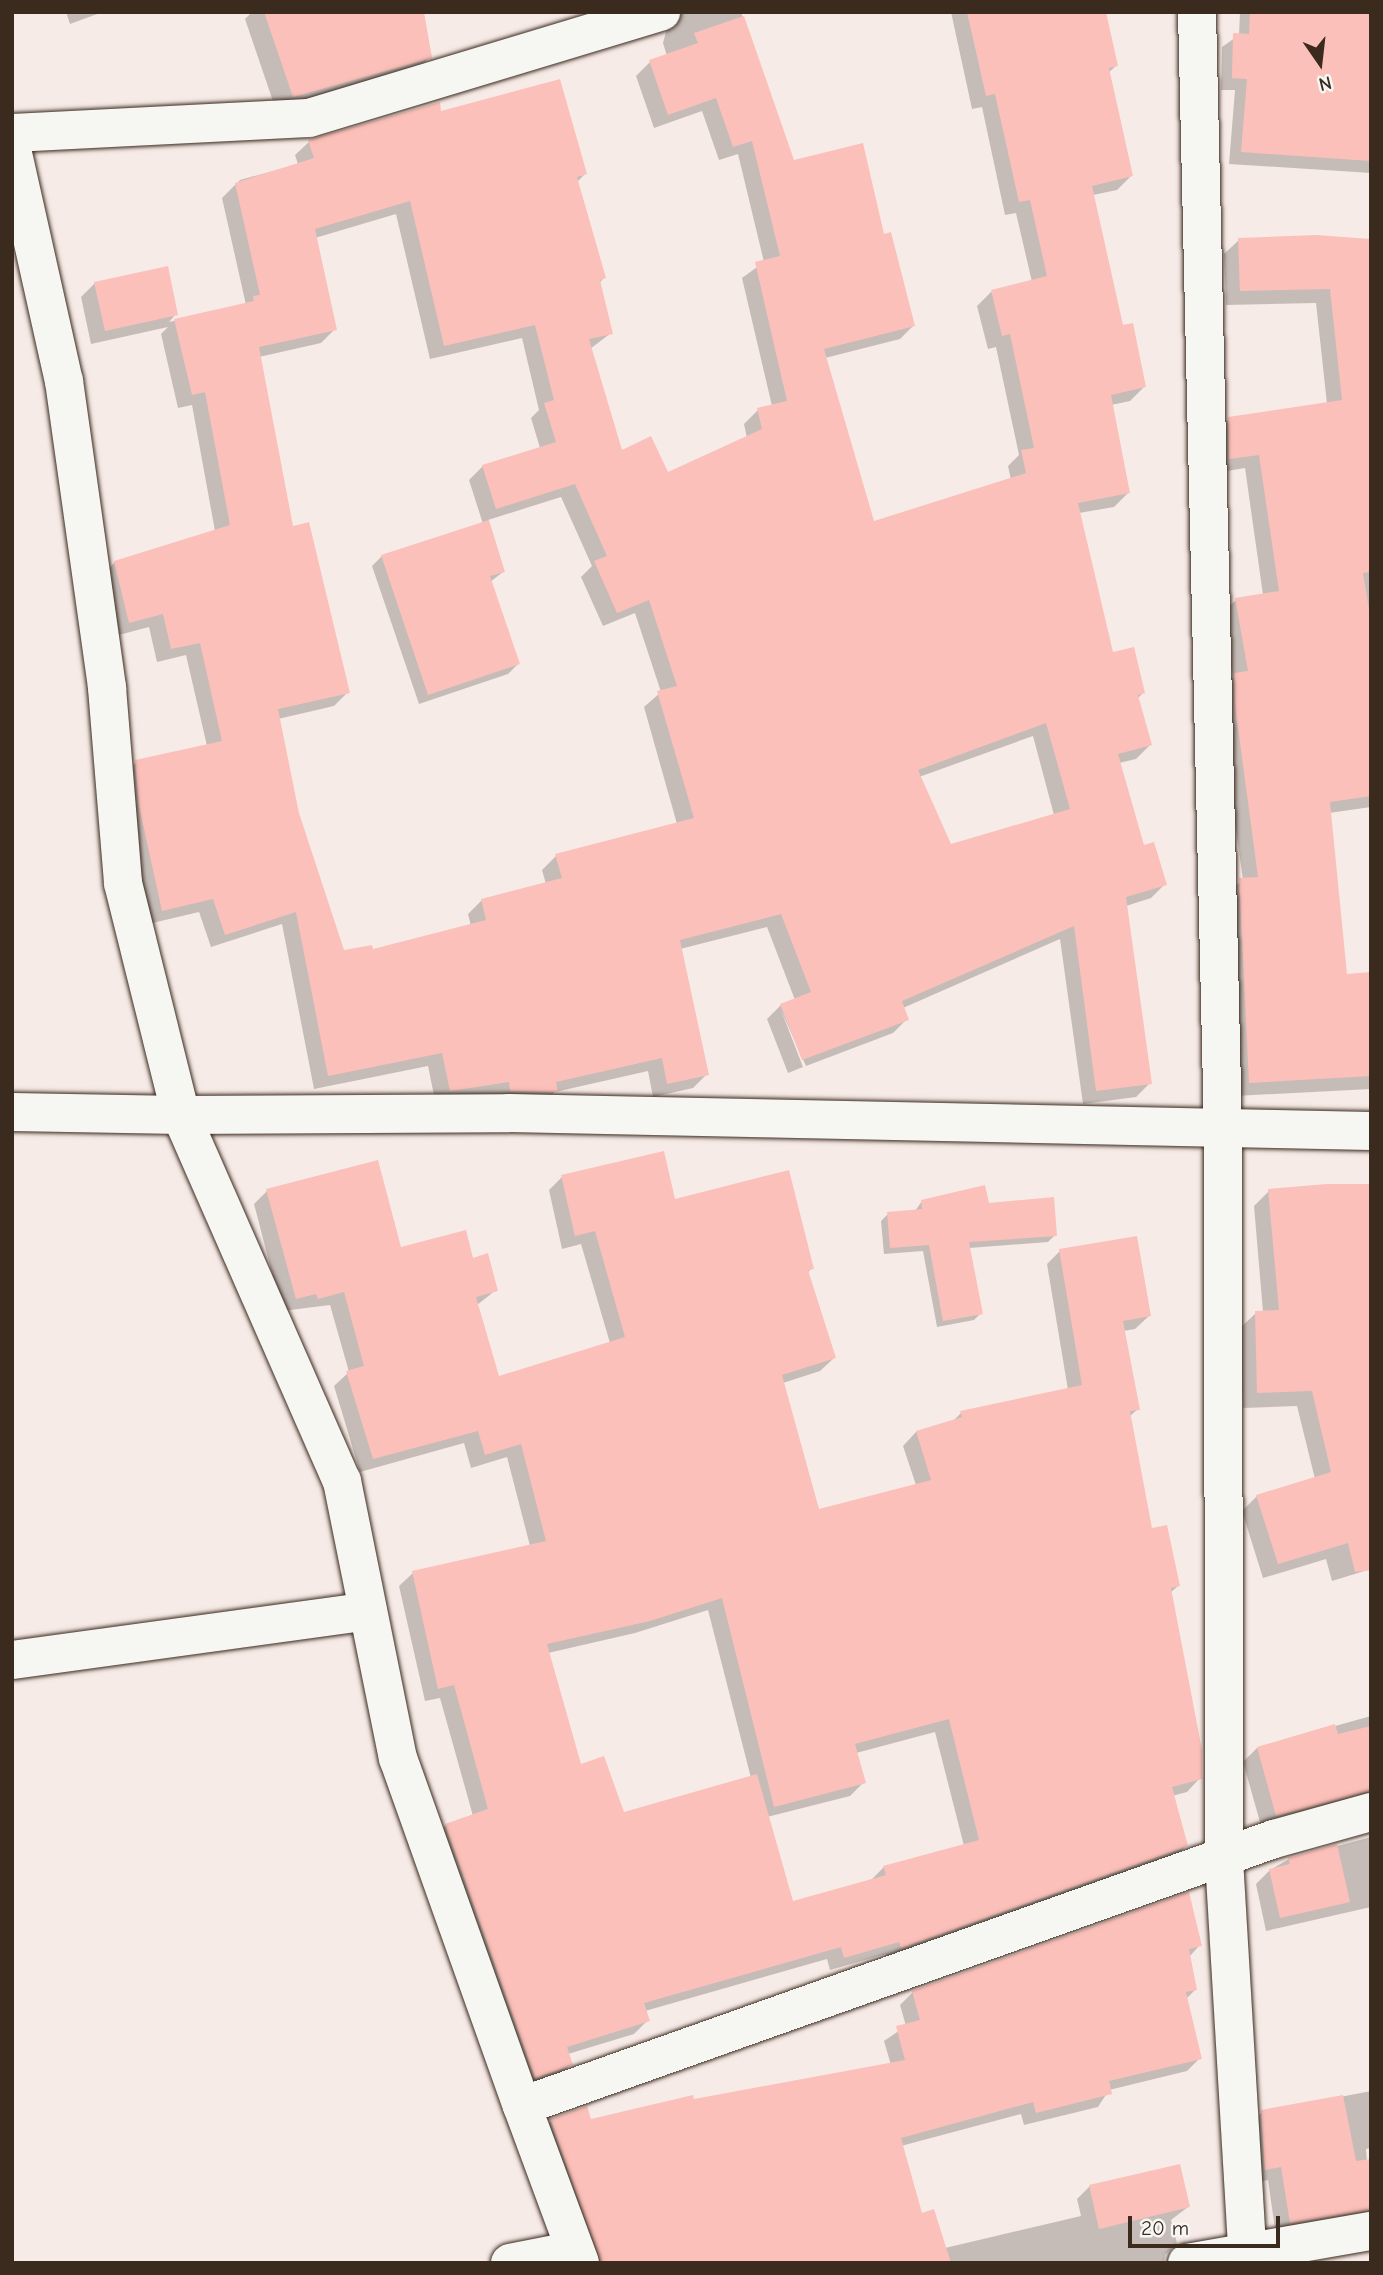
<!DOCTYPE html>
<html>
<head>
<meta charset="utf-8">
<style>
  body { margin:0 }
  #map { position:relative; width:1383px; height:2275px; overflow:hidden; background:#f7ebe7; font-family:"Comic Neue",sans-serif }
  div>[style] { position:absolute }
  .shadow>* { inset:0; background:#0003 }
  .building>* { inset:0; background:#fcc0ba }
  .roads { filter:drop-shadow(0 0 2px #3b2a1e) drop-shadow(0 0 2px #3b2a1e) }
  .street>* { height:38px; margin:-19px; padding:0 19px; transform-origin:19px; border-radius:19px; background:#f6f6f2 }
  .secondary>* { height:38px; margin:-19px; padding:0 19px; transform-origin:19px; border-radius:19px; background:#f6f6f2 }
  span { translate:-50% -50%; white-space:nowrap; text-align:center; line-height:1.15; -webkit-text-stroke:5px #f6f6f2; paint-order:stroke }
  .frame { position:absolute; inset:0; border:14px solid #3b2a1e; pointer-events:none }
  .north { position:absolute; left:1285px; top:28px; width:70px; height:70px; -webkit-text-stroke:5px #f6f6f2; paint-order:stroke; rotate:166deg; font-size:19px; font-weight:700; line-height:28px; text-align:center; color:#3b2a1e }
  .north::after { content:''; display:block; margin:auto; width:24px; height:32px; background:#3b2a1e; clip-path:polygon(50% 0,100% 100%,50% 72%,0 100%) }
  .scale { position:absolute; left:1128px; top:2216px; width:152px; height:32px; box-sizing:border-box; border:4px solid #3b2a1e; border-top:0; padding-left:9px; font-size:21px; line-height:24px; white-space:nowrap; color:#3b2a1e; -webkit-text-stroke:5px #f6f6f2; paint-order:stroke }
</style>
</head>
<body>
<div id="map">
  <div class="shadow">
    <div style="clip-path:polygon(66px 12px,103px 12px,70px 24px)"></div>
    <div style="clip-path:polygon(252px 12px,423px 12px,430px 57px,413px 74px,277px 113px,245px 19px)"></div>
    <div style="clip-path:polygon(evenodd,660px 12px,741px 12px,793px 162px,883px 236px,914px 325px,900px 339px,825px 358px,873px 523px,1011px 480px,1008px 466px,1019px 455px,996px 347px,988px 349px,977px 306px,991px 292px,1032px 282px,1016px 213px,1005px 215px,982px 107px,972px 109px,951px 12px,1104px 12px,1116px 66px,1108px 73px,1131px 176px,1117px 190px,1093px 195px,1122px 327px,1144px 387px,1130px 401px,1111px 405px,1128px 493px,1114px 507px,1079px 513px,1112px 654px,1143px 693px,1137px 699px,1150px 745px,1136px 759px,1119px 763px,1143px 847px,1165px 884px,1151px 898px,1126px 906px,1150px 1083px,1136px 1097px,1083px 1104px,1060px 939px,903px 1008px,907px 1019px,893px 1033px,806px 1066px,781px 1010px,803px 1067px,788px 1073px,767px 1019px,781px 1005px,795px 1000px,767px 927px,680px 949px,707px 1074px,693px 1088px,653px 1097px,648px 1071px,555px 1092px,542px 1105px,436px 1105px,428px 1066px,314px 1089px,282px 924px,211px 947px,199px 912px,148px 924px,122px 776px,136px 762px,207px 746px,186px 655px,157px 662px,149px 627px,115px 636px,101px 576px,115px 562px,215px 531px,192px 405px,178px 408px,161px 334px,168px 327px,91px 344px,81px 297px,95px 283px,176px 314px,169px 322px,246px 305px,222px 198px,240px 180px,298px 164px,295px 155px,309px 142px,440px 113px,585px 174px,577px 182px,604px 278px,599px 283px,611px 333px,590px 349px,621px 452px,667px 474px,747px 438px,744px 424px,758px 410px,772px 406px,742px 278px,764px 262px,738px 154px,719px 160px,702px 111px,654px 128px,636px 76px,650px 62px,667px 56px,663px 43px,669px 21px,660px 12px,396px 214px,430px 359px,522px 338px,539px 410px,531px 418px,540px 448px,483px 466px,469px 480px,483px 524px,382px 556px,372px 566px,419px 704px,508px 674px,518px 664px,490px 582px,503px 572px,488px 520px,561px 497px,592px 566px,581px 577px,603px 626px,635px 613px,661px 692px,644px 707px,677px 824px,556px 856px,542px 870px,546px 884px,482px 900px,468px 914px,471px 926px,372px 951px,343px 952px,297px 813px,278px 719px,334px 706px,348px 692px,292px 528px,259px 357px,321px 343px,335px 329px,315px 238px,396px 214px,660px 12px,1033px 736px,1054px 815px,950px 847px,919px 777px,1033px 736px)"></div>
    <div style="clip-path:polygon(1240px 12px,1371px 12px,1371px 173px,1229px 164px,1235px 90px,1221px 90px,1222px 47px,1239px 35px)"></div>
    <div style="clip-path:polygon(1239px 240px,1371px 241px,1371px 807px,1329px 813px,1345px 976px,1371px 974px,1371px 1089px,1235px 1096px,1225px 894px,1243px 880px,1221px 721px,1221px 689px,1233px 677px,1221px 614px,1236px 600px,1263px 595px,1245px 468px,1215px 473px,1215px 433px,1229px 419px,1327px 404px,1316px 303px,1226px 305px,1224px 254px)"></div>
    <div style="clip-path:polygon(evenodd,562px 1177px,673px 1202px,812px 1268px,807px 1273px,834px 1358px,820px 1371px,783px 1383px,818px 1511px,916px 1485px,903px 1446px,916px 1432px,952px 1422px,961px 1413px,1068px 1390px,1047px 1264px,1060px 1251px,1149px 1316px,1135px 1329px,1123px 1331px,1138px 1409px,1129px 1417px,1150px 1530px,1178px 1586px,1170px 1593px,1200px 1778px,1187px 1792px,1172px 1796px,1186px 1846px,1173px 1859px,887px 1961px,886px 1954px,830px 1970px,827px 1959px,645px 2011px,648px 2020px,634px 2034px,568px 2054px,571px 2064px,557px 2078px,522px 2090px,432px 1839px,446px 1825px,473px 1816px,440px 1698px,425px 1701px,399px 1586px,413px 1573px,530px 1546px,507px 1457px,471px 1468px,464px 1443px,360px 1472px,334px 1386px,349px 1372px,330px 1305px,282px 1311px,254px 1204px,267px 1191px,399px 1250px,471px 1260px,496px 1290px,477px 1305px,498px 1378px,610px 1343px,581px 1244px,562px 1249px,549px 1190px,562px 1177px,708px 1610px,751px 1778px,622px 1814px,580px 1766px,548px 1653px,635px 1633px,708px 1610px,562px 1177px,935px 1732px,964px 1846px,884px 1867px,870px 1881px,791px 1904px,767px 1817px,850px 1796px,864px 1782px,856px 1753px,935px 1732px)"></div>
    <div style="clip-path:polygon(1269px 1191px,1371px 1569px,1332px 1581px,1326px 1559px,1263px 1578px,1242px 1511px,1257px 1496px,1315px 1479px,1297px 1406px,1243px 1408px,1240px 1328px,1256px 1313px,1263px 1312px,1254px 1206px)"></div>
    <div style="clip-path:polygon(922px 1201px,988px 1205px,1055px 1235px,1048px 1242px,969px 1248px,981px 1313px,974px 1320px,937px 1327px,923px 1251px,884px 1254px,881px 1221px,888px 1214px,915px 1211px)"></div>
    <div style="clip-path:polygon(1371px 1716px,1371px 1809px,1262px 1829px,1243px 1762px,1257px 1748px)"></div>
    <div style="clip-path:polygon(1371px 1837px,1371px 1907px,1266px 1931px,1256px 1884px,1270px 1870px,1289px 1859px)"></div>
    <div style="clip-path:polygon(1200px 1945px,1189px 1957px,1195px 1990px,1186px 1999px,1200px 2058px,1187px 2071px,1109px 2090px,1098px 2107px,1024px 2125px,1021px 2114px,901px 2146px,921px 2216px,945px 2248px,1081px 2216px,1077px 2199px,1090px 2186px,1188px 2207px,1171px 2220px,1177px 2243px,1165px 2255px,1164px 2263px,584px 2263px,538px 2133px,551px 2121px,590px 2122px,891px 2065px,884px 2041px,906px 2026px,900px 2005px,913px 1992px)"></div>
    <div style="clip-path:polygon(1371px 2091px,1371px 2148px,1366px 2149px,1371px 2213px,1276px 2236px,1268px 2180px,1252px 2183px,1248px 2126px,1262px 2112px)"></div>
  </div>
  <div class="building">
    <div style="clip-path:polygon(264px 12px,424px 12px,432px 58px,293px 97px)"></div>
    <div style="clip-path:polygon(evenodd,967px 12px,1106px 12px,1118px 66px,1109px 68px,1133px 176px,1092px 186px,1123px 325px,1133px 323px,1146px 387px,1111px 395px,1130px 493px,1078px 503px,1113px 652px,1134px 647px,1145px 693px,1138px 695px,1152px 745px,1118px 754px,1144px 845px,1154px 842px,1167px 885px,1126px 897px,1152px 1084px,1096px 1091px,1074px 926px,902px 1001px,909px 1020px,802px 1060px,780px 1004px,811px 992px,781px 914px,680px 940px,709px 1075px,667px 1084px,662px 1058px,556px 1082px,558px 1092px,510px 1091px,509px 1082px,450px 1091px,442px 1053px,328px 1076px,296px 912px,225px 935px,213px 899px,162px 911px,139px 806px,135px 760px,222px 741px,200px 643px,171px 649px,163px 614px,129px 623px,114px 561px,230px 525px,205px 392px,192px 395px,174px 319px,254px 301px,253px 296px,260px 295px,235px 183px,314px 158px,308px 140px,440px 102px,441px 111px,560px 79px,587px 174px,577px 177px,606px 278px,600px 280px,613px 334px,589px 339px,622px 450px,651px 436px,668px 472px,762px 429px,757px 408px,787px 401px,755px 262px,780px 256px,752px 141px,733px 147px,716px 98px,668px 115px,649px 60px,698px 43px,694px 33px,744px 16px,794px 160px,863px 143px,884px 234px,891px 232px,915px 326px,824px 349px,874px 521px,1026px 473px,1021px 450px,1034px 448px,1010px 334px,1002px 336px,991px 290px,1047px 276px,1030px 200px,1019px 202px,995px 94px,986px 96px,967px 12px,410px 201px,444px 346px,535px 325px,554px 400px,544px 403px,556px 442px,482px 465px,496px 509px,575px 484px,607px 556px,594px 561px,617px 613px,649px 600px,677px 686px,657px 691px,694px 818px,555px 854px,562px 878px,481px 899px,486px 920px,373px 949px,372px 945px,344px 950px,299px 813px,278px 709px,350px 693px,309px 522px,293px 526px,259px 347px,337px 330px,315px 229px,410px 201px,967px 12px,1046px 723px,1070px 809px,951px 844px,918px 770px,1046px 723px)"></div>
    <div style="clip-path:polygon(1250px 12px,1371px 12px,1371px 161px,1241px 152px,1247px 79px,1232px 78px,1233px 33px,1249px 34px)"></div>
    <div style="clip-path:polygon(1316px 235px,1371px 239px,1371px 572px,1363px 573px,1371px 621px,1371px 796px,1330px 802px,1347px 974px,1371px 972px,1371px 1076px,1249px 1083px,1239px 878px,1258px 877px,1235px 705px,1234px 673px,1248px 671px,1235px 598px,1279px 591px,1259px 455px,1229px 459px,1228px 417px,1342px 400px,1330px 289px,1240px 291px,1238px 238px)"></div>
    <div style="clip-path:polygon(168px 266px,178px 315px,105px 331px,94px 282px)"></div>
    <div style="clip-path:polygon(489px 520px,505px 572px,490px 576px,520px 664px,428px 695px,381px 555px)"></div>
    <div style="clip-path:polygon(evenodd,664px 1151px,675px 1199px,789px 1170px,814px 1269px,808px 1270px,836px 1358px,782px 1375px,819px 1509px,931px 1480px,916px 1431px,962px 1417px,960px 1411px,1082px 1385px,1059px 1249px,1137px 1236px,1151px 1316px,1123px 1321px,1140px 1410px,1130px 1411px,1152px 1528px,1167px 1525px,1180px 1586px,1171px 1588px,1202px 1750px,1202px 1779px,1172px 1787px,1188px 1846px,901px 1948px,899px 1942px,844px 1958px,841px 1947px,644px 2003px,650px 2021px,567px 2047px,573px 2065px,535px 2078px,445px 1824px,488px 1809px,454px 1685px,438px 1689px,412px 1571px,546px 1541px,521px 1444px,485px 1455px,478px 1431px,373px 1459px,346px 1371px,364px 1366px,344px 1292px,318px 1299px,316px 1294px,296px 1299px,266px 1189px,378px 1160px,401px 1247px,466px 1230px,473px 1258px,488px 1253px,498px 1291px,476px 1297px,499px 1376px,625px 1337px,595px 1231px,575px 1236px,561px 1175px,664px 1151px,722px 1598px,774px 1807px,866px 1783px,855px 1744px,949px 1719px,979px 1840px,883px 1866px,886px 1875px,793px 1901px,757px 1774px,624px 1812px,604px 1756px,581px 1764px,547px 1644px,650px 1621px,722px 1598px)"></div>
    <div style="clip-path:polygon(1327px 1184px,1371px 1184px,1371px 1570px,1355px 1572px,1348px 1543px,1278px 1564px,1256px 1495px,1331px 1472px,1312px 1391px,1257px 1393px,1255px 1311px,1279px 1310px,1268px 1189px)"></div>
    <div style="clip-path:polygon(985px 1185px,989px 1203px,1054px 1197px,1057px 1236px,969px 1242px,983px 1314px,943px 1321px,929px 1245px,890px 1248px,887px 1212px,922px 1209px,921px 1200px)"></div>
    <div style="clip-path:polygon(1335px 1724px,1338px 1734px,1371px 1726px,1371px 1791px,1276px 1816px,1257px 1747px)"></div>
    <div style="clip-path:polygon(1337px 1844px,1350px 1902px,1280px 1918px,1269px 1869px,1290px 1864px,1288px 1858px)"></div>
    <div style="clip-path:polygon(1189px 1892px,1202px 1946px,1189px 1949px,1197px 1990px,1186px 1992px,1202px 2059px,1109px 2081px,1112px 2094px,1036px 2113px,1033px 2102px,901px 2138px,922px 2213px,934px 2209px,951px 2263px,601px 2263px,550px 2119px,587px 2106px,591px 2119px,693px 2095px,694px 2099px,905px 2060px,896px 2026px,920px 2020px,912px 1991px)"></div>
    <div style="clip-path:polygon(1343px 2095px,1356px 2161px,1371px 2159px,1371px 2210px,1290px 2223px,1281px 2167px,1265px 2170px,1261px 2110px)"></div>
    <div style="clip-path:polygon(1180px 2164px,1190px 2207px,1099px 2229px,1089px 2185px)"></div>
  </div>
  <div class="roads">
    <div class="street">
      <div style="left:12px;top:149px;width:238px;rotate:77.4deg"></div>
      <div style="left:64px;top:381px;width:310px;rotate:82deg"></div>
      <div style="left:107px;top:688px;width:196px;rotate:85.3deg"></div>
      <div style="left:123px;top:883px;width:239px;rotate:76deg"></div>
      <div style="left:181px;top:1115px;width:328px;rotate:-0.3deg"></div>
      <div style="left:509px;top:1113px;width:862px;rotate:1.2deg"></div>
      <div style="left:12px;top:1112px;width:169px;rotate:1deg"></div>
      <div style="left:181px;top:1115px;width:400px;rotate:66.3deg"></div>
      <div style="left:342px;top:1481px;width:283px;rotate:78.6deg"></div>
      <div style="left:398px;top:1758px;width:369px;rotate:70.4deg"></div>
      <div style="left:522px;top:2106px;width:798px;rotate:-19.55deg"></div>
      <div style="left:1274px;top:1839px;width:101px;rotate:-15.6deg"></div>
      <div style="left:12px;top:1660px;width:359px;rotate:-7.8deg"></div>
      <div style="left:522px;top:2106px;width:167px;rotate:69.7deg"></div>
      <div style="left:510px;top:2263px;width:66px;rotate:-11.3deg"></div>
      <div style="left:1187px;top:2263px;width:187px;rotate:-9.9deg"></div>
    </div>
    <div class="secondary">
      <div style="left:1197px;top:12px;width:1117px;rotate:88.67deg"></div>
      <div style="left:1223px;top:1129px;width:730px;rotate:89.92deg"></div>
      <div style="left:1224px;top:1859px;width:405px;rotate:86.6deg"></div>
      <div style="left:12px;top:133px;width:297px;rotate:-2.9deg"></div>
      <div style="left:309px;top:118px;width:368px;rotate:-16.8deg"></div>
    </div>
  </div>
  <div class="frame"></div>
  <div class="north">N</div>
  <div class="scale">20 m</div>
</div>
</body>
</html>
